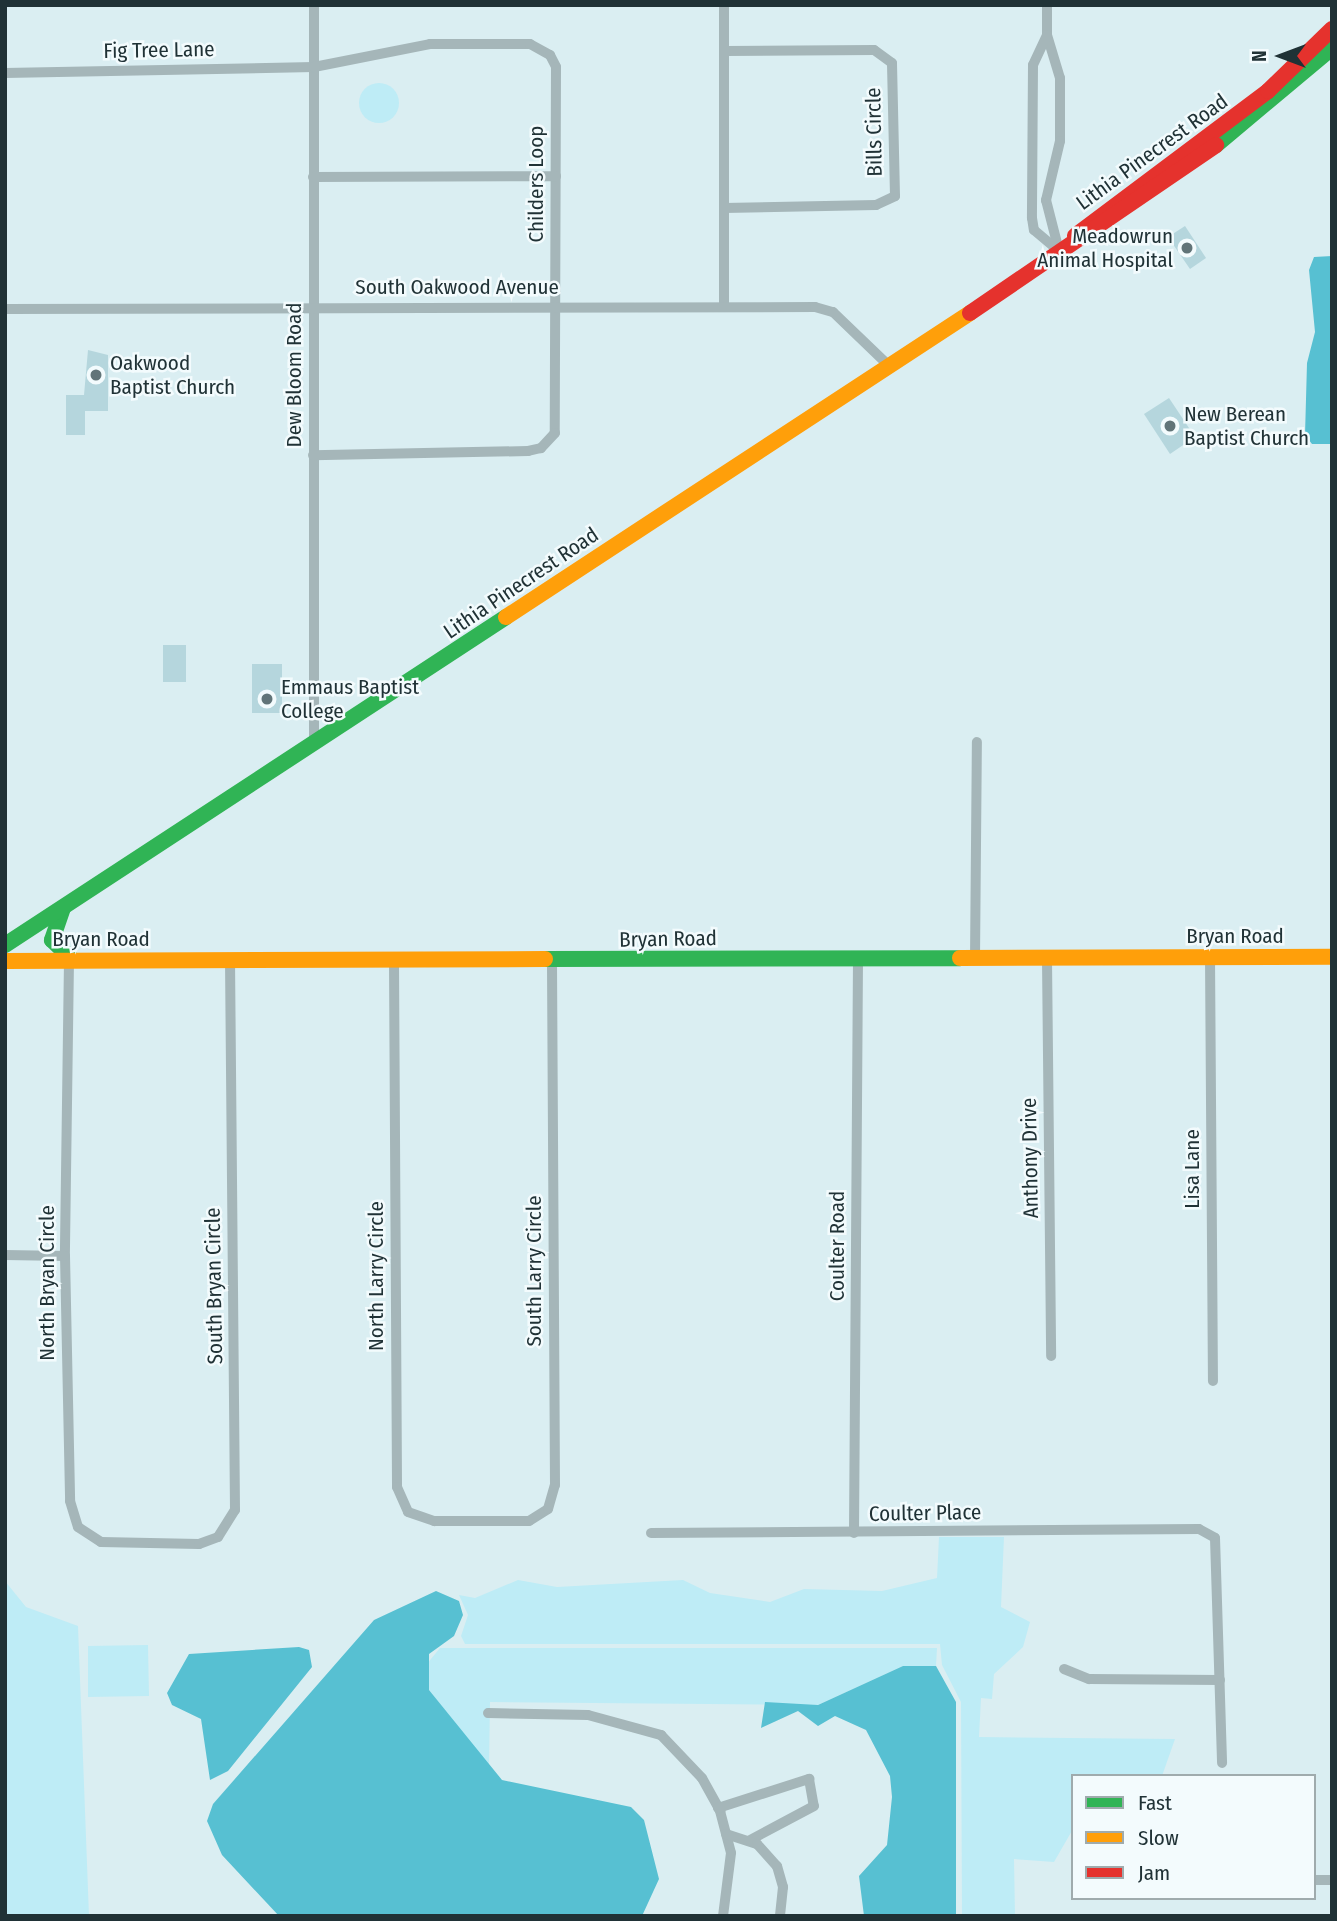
<!DOCTYPE html>
<html>
<head>
<meta charset="utf-8">
<style>
  body { margin:0 }
  #map { position:relative; width:1337px; height:1921px; overflow:hidden; background:#daeef2; font-family:"Fira Sans Condensed",sans-serif }
  div>[style] { position:absolute }
  .green>* { inset:0; background:#beecf6 }
  .round { border-radius:50% }
  .water>* { inset:0; background:#57c0d2 }
  .building>* { inset:0; background:#b5d6dd }
  .street>* { height:10px; margin:-5px; padding:0 5px; transform-origin:5px; border-radius:5px; background:#a5b6b9 }
  .fast>* { height:16px; margin:-8px; padding:0 8px; transform-origin:8px; border-radius:8px; background:#30b455 }
  .slow>* { height:16px; margin:-8px; padding:0 8px; transform-origin:8px; border-radius:8px; background:#ff9f0a }
  .jam>* { height:16px; margin:-8px; padding:0 8px; transform-origin:8px; border-radius:8px; background:#e5322d }
  .dots>* { width:19px; height:19px; translate:-50% -50%; box-sizing:border-box; border:4px solid #f3fbfd; border-radius:50% }
  span { translate:-50% -50%; white-space:nowrap; text-align:center; line-height:1.15; -webkit-text-stroke:5px #f3fbfd; paint-order:stroke }
  .street-label { font-size:21px; color:#203236 }
  .poi-label { font-size:21px; color:#203236 }
  .right { translate:-100% -50%; text-align:right }
  .left { translate:0 -50%; text-align:left }
  .frame { position:absolute; inset:0; border:7px solid #203236; pointer-events:none }
  .legend { position:absolute; left:1071px; top:1774px; width:245px; height:126px; box-sizing:border-box; background:#f3fbfd; border:2px solid #9fabad; margin:0; padding:9px 12px; list-style:none; font-size:21px; color:#203236 }
  .legend li { display:flex; align-items:center; gap:14px; height:35px }
  .legend b { width:35px; border:2px solid #9fabad }
  .north { position:absolute; left:1246px; top:21px; width:70px; height:70px; -webkit-text-stroke:5px #f3fbfd; paint-order:stroke; rotate:270deg; font-size:19px; font-weight:700; line-height:28px; text-align:center; color:#203236 }
  .north::after { content:''; display:block; margin:auto; width:24px; height:32px; background:#203236; clip-path:polygon(50% 0,100% 100%,50% 72%,0 100%) }
</style>
</head>
<body>
<div id="map">
  <div class="green">
    <div class="round" style="left:359px;top:83px;width:40px;height:40px"></div>
    <div style="clip-path:polygon(939px 1537px,1004px 1537px,1001px 1607px,1030px 1622px,1023px 1647px,994px 1674px,992px 1699px,981px 1698px,979px 1737px,1175px 1739px,1162px 1776px,1073px 1776px,1073px 1829px,1054px 1862px,1014px 1859px,1015px 1916px,962px 1916px,961px 1702px,942px 1665px,940px 1644px,465px 1644px,461px 1636px,468px 1615px,459px 1595px,475px 1598px,518px 1580px,557px 1587px,683px 1580px,710px 1593px,770px 1602px,804px 1589px,882px 1591px,937px 1578px)"></div>
    <div style="clip-path:polygon(5px 1581px,26px 1607px,78px 1626px,89px 1916px,5px 1916px)"></div>
    <div style="clip-path:polygon(148px 1645px,149px 1696px,88px 1697px,88px 1646px)"></div>
    <div style="clip-path:polygon(440px 1648px,937px 1648px,936px 1666px,903px 1666px,818px 1705px,490px 1702px,489px 1766px,429px 1690px,426px 1665px)"></div>
  </div>
  <div class="water">
    <div style="clip-path:polygon(1332px 256px,1332px 444px,1312px 444px,1305px 435px,1307px 363px,1315px 332px,1309px 270px,1314px 257px)"></div>
    <div style="clip-path:polygon(436px 1591px,459px 1601px,463px 1615px,454px 1636px,429px 1654px,429px 1690px,502px 1780px,631px 1807px,644px 1820px,659px 1879px,642px 1916px,279px 1916px,222px 1855px,207px 1821px,213px 1804px,374px 1620px)"></div>
    <div style="clip-path:polygon(299px 1647px,309px 1650px,312px 1667px,228px 1771px,210px 1780px,201px 1719px,172px 1705px,167px 1693px,189px 1654px)"></div>
    <div style="clip-path:polygon(903px 1666px,936px 1666px,956px 1702px,956px 1916px,864px 1916px,859px 1876px,887px 1845px,892px 1797px,890px 1776px,866px 1730px,835px 1716px,818px 1726px,798px 1711px,761px 1728px,765px 1702px,818px 1705px)"></div>
  </div>
  <div class="building">
    <div style="clip-path:polygon(1185px 226px,1206px 258px,1190px 269px,1168px 237px)"></div>
    <div style="clip-path:polygon(88px 350px,108px 355px,108px 411px,85px 411px,85px 435px,66px 435px,66px 395px,84px 395px)"></div>
    <div style="clip-path:polygon(1169px 398px,1195px 437px,1170px 454px,1144px 414px)"></div>
    <div style="clip-path:polygon(163px 645px,186px 645px,186px 682px,163px 682px)"></div>
    <div style="clip-path:polygon(252px 664px,282px 664px,282px 713px,252px 713px)"></div>
  </div>
  <div class="street">
    <div style="left:314px;top:5px;width:740px;rotate:90deg"></div>
    <div style="left:1047px;top:5px;width:30px;rotate:90deg"></div>
    <div style="left:1047px;top:35px;width:45px;rotate:73.2deg"></div>
    <div style="left:1060px;top:78px;width:63px;rotate:90deg"></div>
    <div style="left:1060px;top:141px;width:61px;rotate:103.3deg"></div>
    <div style="left:1046px;top:200px;width:53px;rotate:75.7deg"></div>
    <div style="left:1047px;top:35px;width:33px;rotate:115deg"></div>
    <div style="left:1033px;top:65px;width:153px;rotate:90.4deg"></div>
    <div style="left:1032px;top:218px;width:12px;rotate:81deg"></div>
    <div style="left:1034px;top:230px;width:33px;rotate:40deg"></div>
    <div style="left:5px;top:73px;width:309px;rotate:-1.1deg"></div>
    <div style="left:314px;top:67px;width:118px;rotate:-11.2deg"></div>
    <div style="left:430px;top:44px;width:100px"></div>
    <div style="left:530px;top:44px;width:23px;rotate:29deg"></div>
    <div style="left:550px;top:55px;width:13px;rotate:63deg"></div>
    <div style="left:556px;top:67px;width:366px;rotate:90.2deg"></div>
    <div style="left:555px;top:433px;width:21px;rotate:133deg"></div>
    <div style="left:541px;top:448px;width:13px;rotate:167deg"></div>
    <div style="left:528px;top:451px;width:215px;rotate:178.9deg"></div>
    <div style="left:313px;top:177px;width:243px;rotate:-0.2deg"></div>
    <div style="left:724px;top:208px;width:152px;rotate:-1.1deg"></div>
    <div style="left:876px;top:205px;width:21px;rotate:-25deg"></div>
    <div style="left:895px;top:196px;width:133px;rotate:-91.3deg"></div>
    <div style="left:892px;top:63px;width:22px;rotate:-144deg"></div>
    <div style="left:874px;top:50px;width:148px;rotate:179.6deg"></div>
    <div style="left:724px;top:306px;width:301px;rotate:-90deg"></div>
    <div style="left:5px;top:309px;width:810px;rotate:-0.14deg"></div>
    <div style="left:815px;top:307px;width:19px;rotate:16deg"></div>
    <div style="left:833px;top:312px;width:76px;rotate:43.9deg"></div>
    <div style="left:1210px;top:957px;width:424px;rotate:89.6deg"></div>
    <div style="left:975px;top:959px;width:217px;rotate:-89.5deg"></div>
    <div style="left:1047px;top:959px;width:397px;rotate:89.4deg"></div>
    <div style="left:69px;top:960px;width:296px;rotate:90.8deg"></div>
    <div style="left:65px;top:1256px;width:245px;rotate:88.8deg"></div>
    <div style="left:70px;top:1501px;width:27px;rotate:73deg"></div>
    <div style="left:78px;top:1527px;width:27px;rotate:33deg"></div>
    <div style="left:101px;top:1542px;width:98px;rotate:1.2deg"></div>
    <div style="left:199px;top:1544px;width:20px;rotate:-20deg"></div>
    <div style="left:218px;top:1537px;width:32px;rotate:-58deg"></div>
    <div style="left:235px;top:1510px;width:550px;rotate:-90.52deg"></div>
    <div style="left:394px;top:963px;width:524px;rotate:89.67deg"></div>
    <div style="left:397px;top:1487px;width:27px;rotate:66deg"></div>
    <div style="left:408px;top:1512px;width:28px;rotate:19deg"></div>
    <div style="left:434px;top:1521px;width:95px"></div>
    <div style="left:529px;top:1521px;width:22px;rotate:-32deg"></div>
    <div style="left:548px;top:1509px;width:25px;rotate:-74deg"></div>
    <div style="left:555px;top:1485px;width:523px;rotate:-90.33deg"></div>
    <div style="left:5px;top:1255px;width:60px;rotate:1deg"></div>
    <div style="left:651px;top:1533px;width:548px;rotate:-0.42deg"></div>
    <div style="left:1199px;top:1529px;width:18px;rotate:29deg"></div>
    <div style="left:1215px;top:1538px;width:225px;rotate:88.2deg"></div>
    <div style="left:854px;top:1533px;width:574px;rotate:-89.6deg"></div>
    <div style="left:1064px;top:1669px;width:27px;rotate:22deg"></div>
    <div style="left:1089px;top:1679px;width:131px;rotate:0.4deg"></div>
    <div style="left:488px;top:1713px;width:100px;rotate:1.1deg"></div>
    <div style="left:588px;top:1715px;width:76px;rotate:15.3deg"></div>
    <div style="left:661px;top:1735px;width:59px;rotate:46.4deg"></div>
    <div style="left:702px;top:1778px;width:38px;rotate:61deg"></div>
    <div style="left:720px;top:1811px;width:43px;rotate:75.3deg"></div>
    <div style="left:731px;top:1853px;width:64px;rotate:97.2deg"></div>
    <div style="left:718px;top:1808px;width:96px;rotate:-17.7deg"></div>
    <div style="left:809px;top:1779px;width:27px;rotate:80deg"></div>
    <div style="left:814px;top:1806px;width:72px;rotate:152deg"></div>
    <div style="left:726px;top:1834px;width:33px;rotate:18deg"></div>
    <div style="left:757px;top:1844px;width:30px;rotate:48deg"></div>
    <div style="left:777px;top:1866px;width:22px;rotate:74deg"></div>
    <div style="left:783px;top:1887px;width:29px;rotate:96deg"></div>
    <div style="left:1314px;top:1880px;width:18px"></div>
  </div>
  <div class="fast">
    <div style="left:1216px;top:145px;width:151px;rotate:-39.9deg"></div>
    <div style="left:63px;top:908px;width:34px;rotate:109deg"></div>
    <div style="left:52px;top:940px;width:28px;rotate:44deg"></div>
    <div style="left:5px;top:945px;width:599px;rotate:-33.21deg"></div>
    <div style="left:545px;top:959px;width:415px;rotate:-0.1deg"></div>
  </div>
  <div class="slow">
    <div style="left:506px;top:617px;width:555px;rotate:-33.23deg"></div>
    <div style="left:960px;top:958px;width:372px;rotate:-0.2deg"></div>
    <div style="left:5px;top:961px;width:540px;rotate:-0.21deg"></div>
  </div>
  <div class="jam">
    <div style="left:1075px;top:236px;width:241px;rotate:-36.9deg"></div>
    <div style="left:1268px;top:91px;width:89px;rotate:-44.1deg"></div>
    <div style="left:970px;top:313px;width:298px;rotate:-34.3deg"></div>
  </div>
  <div class="dots">
    <div style="left:1187px;top:248px;background:#617478"></div>
    <div style="left:96px;top:375px;background:#617478"></div>
    <div style="left:1170px;top:426px;background:#617478"></div>
    <div style="left:267px;top:699px;background:#617478"></div>
  </div>
  <div class="street-label">
    <span style="left:159px;top:50px;rotate:-1deg">Fig Tree Lane</span>
    <span style="left:874px;top:132px;rotate:-91deg">Bills Circle</span>
    <span style="left:1152px;top:152px;rotate:-36deg">Lithia Pinecrest Road</span>
    <span style="left:536px;top:184px;rotate:-90deg">Childers Loop</span>
    <span style="left:457px;top:287px">South Oakwood Avenue</span>
    <span style="left:294px;top:375px;rotate:-90deg">Dew Bloom Road</span>
    <span style="left:521px;top:583px;rotate:-34deg">Lithia Pinecrest Road</span>
    <span style="left:1235px;top:936px">Bryan Road</span>
    <span style="left:101px;top:939px">Bryan Road</span>
    <span style="left:668px;top:939px;rotate:-1deg">Bryan Road</span>
    <span style="left:1030px;top:1158px;rotate:-91deg">Anthony Drive</span>
    <span style="left:1192px;top:1169px;rotate:-90deg">Lisa Lane</span>
    <span style="left:837px;top:1246px;rotate:-90deg">Coulter Road</span>
    <span style="left:534px;top:1271px;rotate:-90deg">South Larry Circle</span>
    <span style="left:376px;top:1276px;rotate:-90deg">North Larry Circle</span>
    <span style="left:47px;top:1283px;rotate:-90deg">North Bryan Circle</span>
    <span style="left:214px;top:1286px;rotate:-91deg">South Bryan Circle</span>
    <span style="left:925px;top:1513px;rotate:-1deg">Coulter Place</span>
  </div>
  <div class="poi-label">
    <span class="right" style="left:1173px;top:248px">Meadowrun<br>Animal Hospital</span>
    <span class="left" style="left:110px;top:375px">Oakwood<br>Baptist Church</span>
    <span class="left" style="left:1184px;top:426px">New Berean<br>Baptist Church</span>
    <span class="left" style="left:281px;top:699px">Emmaus Baptist<br>College</span>
  </div>
  <div class="frame"></div>
  <ul class="legend">
  <li><b style="height:9px;background:#30b455"></b>Fast</li>
  <li><b style="height:9px;background:#ff9f0a"></b>Slow</li>
  <li><b style="height:9px;background:#e5322d"></b>Jam</li>
  </ul>
  <div class="north">N</div>
</div>
</body>
</html>
